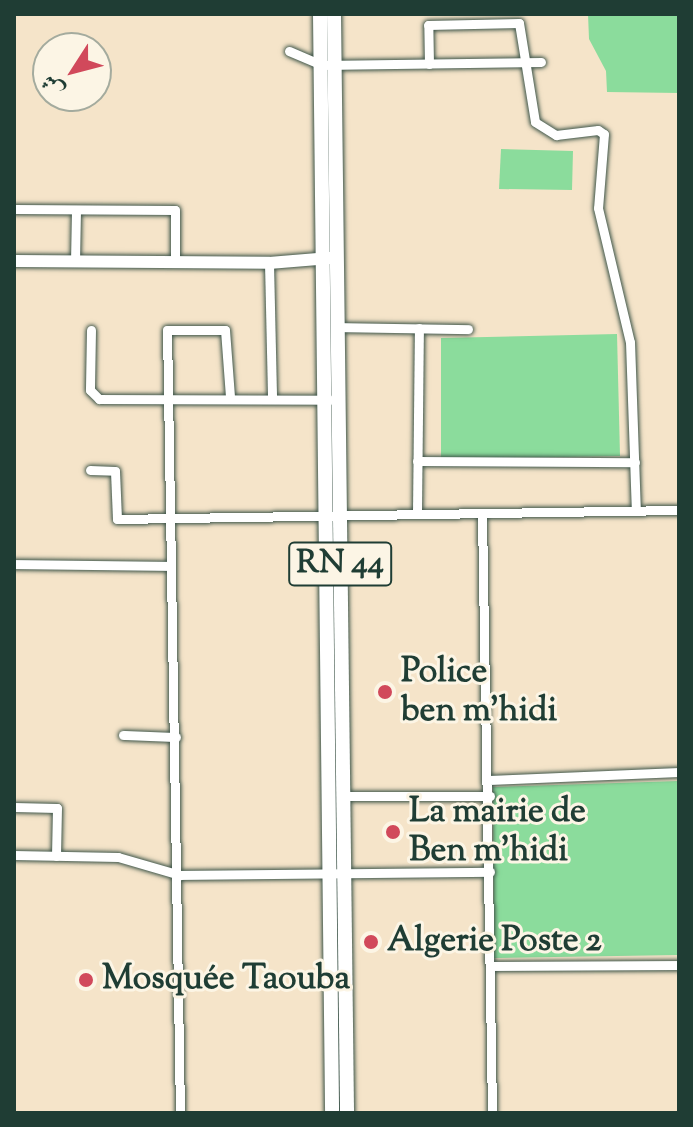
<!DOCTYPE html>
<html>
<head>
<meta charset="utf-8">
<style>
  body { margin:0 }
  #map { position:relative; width:693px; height:1127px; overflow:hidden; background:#f5e4c9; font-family:"Sorts Mill Goudy",Amiri,serif }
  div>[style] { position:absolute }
  .green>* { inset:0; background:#8bdc9c }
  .roads { filter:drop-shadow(0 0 2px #3f564a) drop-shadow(0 0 2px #3f564a) }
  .street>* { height:9px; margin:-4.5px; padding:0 4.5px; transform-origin:4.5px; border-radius:4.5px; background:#fff }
  .secondary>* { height:12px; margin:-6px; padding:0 6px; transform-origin:6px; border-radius:6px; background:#fff }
  .primary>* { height:14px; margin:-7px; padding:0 7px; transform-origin:7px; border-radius:7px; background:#fff }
  .dots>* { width:22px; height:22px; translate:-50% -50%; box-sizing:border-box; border:4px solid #fcf5e5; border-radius:50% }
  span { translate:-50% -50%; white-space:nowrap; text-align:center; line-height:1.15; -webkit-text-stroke:6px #fcf5e5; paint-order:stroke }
  .shield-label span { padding:2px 6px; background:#fcf5e5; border:2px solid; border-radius:6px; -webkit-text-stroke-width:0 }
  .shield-label { font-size:32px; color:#1f3d34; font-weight:700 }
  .poi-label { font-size:34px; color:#1f3d34; font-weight:700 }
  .left { translate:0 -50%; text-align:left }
  .frame { position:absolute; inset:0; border:16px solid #1f3d34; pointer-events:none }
  .north { position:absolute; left:32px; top:32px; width:80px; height:80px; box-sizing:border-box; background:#fcf5e5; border:2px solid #a4ab9e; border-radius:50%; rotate:234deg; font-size:22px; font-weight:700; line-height:32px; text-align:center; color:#1f3d34 }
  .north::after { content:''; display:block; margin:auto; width:28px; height:36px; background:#d1495b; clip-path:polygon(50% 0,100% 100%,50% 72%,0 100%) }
</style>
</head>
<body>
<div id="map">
  <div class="green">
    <div style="clip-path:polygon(588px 14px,679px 14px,679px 93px,607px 92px,606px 71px,589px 39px)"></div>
    <div style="clip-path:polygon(501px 149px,573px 151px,572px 190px,499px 189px)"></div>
    <div style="clip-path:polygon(617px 334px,620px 456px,441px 459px,441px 338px)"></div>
    <div style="clip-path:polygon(679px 781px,679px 955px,494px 958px,493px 787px)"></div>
  </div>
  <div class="roads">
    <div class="street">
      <div style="left:289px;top:51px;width:36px;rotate:23deg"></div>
      <div style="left:322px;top:65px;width:219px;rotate:-0.8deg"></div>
      <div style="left:429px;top:64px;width:39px;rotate:-91deg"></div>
      <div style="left:428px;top:25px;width:91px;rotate:-1.3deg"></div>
      <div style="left:519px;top:23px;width:100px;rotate:80.8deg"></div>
      <div style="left:535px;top:122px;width:25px;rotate:32deg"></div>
      <div style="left:556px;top:135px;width:42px;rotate:-6.8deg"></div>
      <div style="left:598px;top:130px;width:7px;rotate:34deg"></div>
      <div style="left:604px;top:134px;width:74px;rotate:94.6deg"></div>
      <div style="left:598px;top:208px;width:138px;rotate:76.6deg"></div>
      <div style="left:630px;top:342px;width:169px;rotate:88deg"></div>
      <div style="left:14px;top:209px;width:161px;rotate:0.4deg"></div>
      <div style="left:175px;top:210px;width:53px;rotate:90deg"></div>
      <div style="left:75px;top:262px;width:52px;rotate:-88.9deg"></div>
      <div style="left:269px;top:263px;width:135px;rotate:88.7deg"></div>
      <div style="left:336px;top:327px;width:132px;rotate:0.9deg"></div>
      <div style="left:91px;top:330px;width:60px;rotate:91deg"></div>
      <div style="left:90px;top:390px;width:13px;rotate:45deg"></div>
      <div style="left:99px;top:399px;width:231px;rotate:0.2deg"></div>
      <div style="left:417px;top:461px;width:218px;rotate:0.3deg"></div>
      <div style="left:90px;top:470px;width:25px;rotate:2deg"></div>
      <div style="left:115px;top:471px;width:48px;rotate:87.6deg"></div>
      <div style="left:117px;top:519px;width:562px;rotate:-0.92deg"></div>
      <div style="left:417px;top:512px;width:184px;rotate:-89.4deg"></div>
      <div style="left:482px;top:515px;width:598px;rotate:89.04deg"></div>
      <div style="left:14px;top:564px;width:157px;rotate:0.7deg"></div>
      <div style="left:123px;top:735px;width:53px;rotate:2.2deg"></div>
      <div style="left:489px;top:780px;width:190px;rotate:-2.4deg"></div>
      <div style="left:343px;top:796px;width:147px"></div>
      <div style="left:14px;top:807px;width:43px;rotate:1.3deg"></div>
      <div style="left:57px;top:808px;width:48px;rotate:91.2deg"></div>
      <div style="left:14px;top:855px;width:104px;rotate:1.1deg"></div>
      <div style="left:118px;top:857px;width:65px;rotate:16.2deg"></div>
      <div style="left:180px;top:875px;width:310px;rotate:-0.6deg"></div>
      <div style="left:491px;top:966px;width:188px;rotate:-0.3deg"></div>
      <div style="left:180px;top:1113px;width:783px;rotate:-90.95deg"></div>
      <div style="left:167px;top:330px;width:58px"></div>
      <div style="left:225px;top:330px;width:67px;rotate:85.7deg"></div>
    </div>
    <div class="secondary">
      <div style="left:14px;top:261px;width:255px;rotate:0.4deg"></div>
      <div style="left:269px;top:263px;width:61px;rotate:-4.7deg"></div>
    </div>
    <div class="primary">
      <div style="left:320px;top:14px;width:1099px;rotate:89.37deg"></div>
      <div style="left:334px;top:14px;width:1099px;rotate:89.32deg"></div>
    </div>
  </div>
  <div class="dots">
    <div style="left:385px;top:692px;background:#d1495b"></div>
    <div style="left:393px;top:832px;background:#d1495b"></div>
    <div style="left:371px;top:942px;background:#d1495b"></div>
    <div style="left:86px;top:980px;background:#d1495b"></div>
  </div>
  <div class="shield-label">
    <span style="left:340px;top:564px">RN 44</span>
  </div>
  <div class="poi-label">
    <span class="left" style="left:401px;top:692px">Police<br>ben m'hidi</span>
    <span class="left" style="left:409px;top:832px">La mairie de<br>Ben m'hidi</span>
    <span class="left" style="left:387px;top:942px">Algerie Poste 2</span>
    <span class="left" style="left:102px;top:980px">Mosquée Taouba</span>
  </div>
  <div class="frame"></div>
  <div class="north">ش</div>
</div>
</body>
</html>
